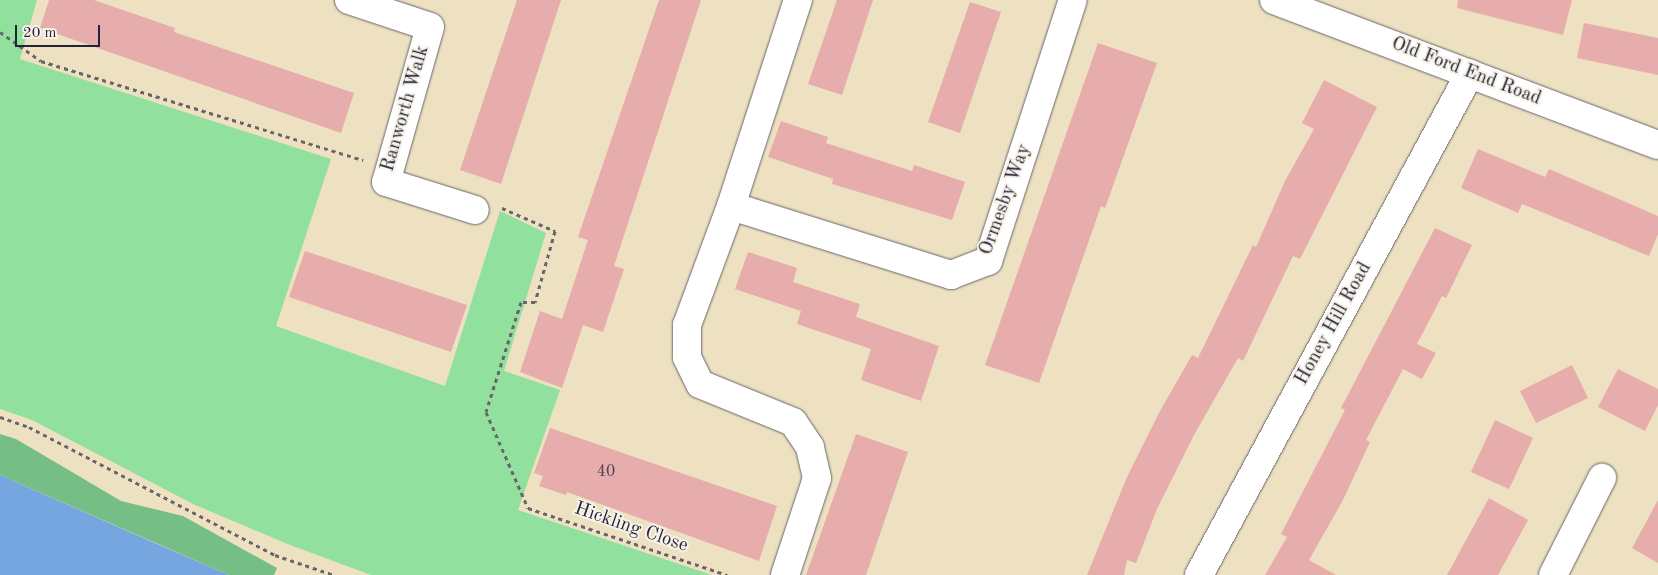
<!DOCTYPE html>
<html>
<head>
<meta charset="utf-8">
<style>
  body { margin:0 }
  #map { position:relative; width:1658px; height:575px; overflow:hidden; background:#ede1c2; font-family:"Old Standard TT",serif }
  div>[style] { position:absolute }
  .green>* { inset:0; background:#92e09e }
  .forest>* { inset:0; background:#75be85 }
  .water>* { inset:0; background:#75a6e0 }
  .building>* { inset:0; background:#e6adac }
  .path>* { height:3px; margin-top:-1.5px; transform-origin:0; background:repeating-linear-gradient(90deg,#69656a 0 4px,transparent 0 8px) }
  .roads { filter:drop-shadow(0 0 1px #69656a) drop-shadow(0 0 1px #69656a) }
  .minor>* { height:28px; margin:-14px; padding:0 14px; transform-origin:14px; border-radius:14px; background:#fff }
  span { translate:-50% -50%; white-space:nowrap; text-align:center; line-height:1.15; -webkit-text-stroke:4px #f7f3e8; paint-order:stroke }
  .number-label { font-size:16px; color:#534557 }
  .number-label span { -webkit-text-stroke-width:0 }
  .street-label { font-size:19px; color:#22223b }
  .scale { position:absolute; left:15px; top:25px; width:85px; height:22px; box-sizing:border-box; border:2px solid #22223b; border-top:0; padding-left:6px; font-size:15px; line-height:18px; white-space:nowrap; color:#22223b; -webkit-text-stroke:4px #f7f3e8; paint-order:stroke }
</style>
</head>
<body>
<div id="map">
  <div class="green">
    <div style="clip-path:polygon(0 0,37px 0,20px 59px,331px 159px,276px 326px,445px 386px,500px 211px,546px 233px,504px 371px,560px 390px,518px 510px,712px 575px,371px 575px,285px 543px,193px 504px,32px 420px,0 409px)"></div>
  </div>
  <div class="forest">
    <div style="clip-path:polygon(0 434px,16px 439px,121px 501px,183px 516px,277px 568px,274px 575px,229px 575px,0 475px)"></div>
  </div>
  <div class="water">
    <div style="clip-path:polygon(0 475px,157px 544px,229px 575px,0 575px)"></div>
  </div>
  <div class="building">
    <div style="clip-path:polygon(49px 0,94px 0,175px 28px,174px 32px,354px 93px,341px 133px,40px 28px)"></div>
    <div style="clip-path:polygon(517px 0,561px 0,501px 184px,460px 170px)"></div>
    <div style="clip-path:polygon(659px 0,701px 0,614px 266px,624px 269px,603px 332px,583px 325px,562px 388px,520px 372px,540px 311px,562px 319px,588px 240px,578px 237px)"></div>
    <div style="clip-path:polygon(837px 0,873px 0,842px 95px,808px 84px)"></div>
    <div style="clip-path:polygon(1458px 0,1572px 0,1563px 35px,1457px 8px)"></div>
    <div style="clip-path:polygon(970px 2px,1001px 12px,960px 133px,928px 122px)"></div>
    <div style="clip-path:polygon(1584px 23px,1658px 38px,1658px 75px,1577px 58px)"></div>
    <div style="clip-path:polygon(1098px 43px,1157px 63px,1105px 208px,1101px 206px,1039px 383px,985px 365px)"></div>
    <div style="clip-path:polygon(1324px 80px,1377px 107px,1300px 259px,1293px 256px,1243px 361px,1238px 358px,1194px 435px,1157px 509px,1136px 563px,1127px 560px,1124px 575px,1087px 575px,1127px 477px,1160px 411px,1192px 355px,1198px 358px,1253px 245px,1256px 247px,1285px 181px,1314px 129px,1302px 123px)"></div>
    <div style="clip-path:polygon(781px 121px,828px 137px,826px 143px,912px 171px,914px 165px,965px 182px,952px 220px,832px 184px,833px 179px,768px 157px)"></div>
    <div style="clip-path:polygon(1478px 149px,1545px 177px,1549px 169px,1658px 216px,1658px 234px,1649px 256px,1522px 204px,1518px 213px,1461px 188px)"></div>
    <div style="clip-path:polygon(1435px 228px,1472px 245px,1446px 298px,1442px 296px,1417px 344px,1436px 353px,1422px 379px,1403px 369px,1366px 440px,1370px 442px,1343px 500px,1309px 560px,1336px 575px,1265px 575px,1287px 537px,1281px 534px,1345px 410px,1341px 408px)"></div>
    <div style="clip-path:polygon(305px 251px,467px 305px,451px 352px,289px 297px)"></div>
    <div style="clip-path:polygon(748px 252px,797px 268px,793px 282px,860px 304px,856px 317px,939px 346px,921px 401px,861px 380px,871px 349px,797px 324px,801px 311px,735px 289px)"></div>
    <div style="clip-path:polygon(1572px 365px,1588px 398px,1536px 423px,1520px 391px)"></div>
    <div style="clip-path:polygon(1618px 369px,1658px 389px,1658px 405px,1645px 431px,1598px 407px)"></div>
    <div style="clip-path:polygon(1495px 420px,1533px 438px,1509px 489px,1471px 472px)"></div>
    <div style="clip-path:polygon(550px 428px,777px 506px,759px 561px,567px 492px,566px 495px,539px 486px,543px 476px,534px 473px)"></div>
    <div style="clip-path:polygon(856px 434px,908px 452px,866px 575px,806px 575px)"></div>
    <div style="clip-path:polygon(1489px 498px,1528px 520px,1498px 575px,1447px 575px)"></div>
    <div style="clip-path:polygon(1658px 500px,1658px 563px,1632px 548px)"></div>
  </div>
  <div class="path">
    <div style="left:0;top:32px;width:50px;rotate:35.3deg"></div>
    <div style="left:41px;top:61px;width:337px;rotate:17.1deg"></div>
    <div style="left:502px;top:208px;width:58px;rotate:23.5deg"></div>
    <div style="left:555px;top:231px;width:74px;rotate:105.7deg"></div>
    <div style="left:535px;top:302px;width:14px;rotate:180deg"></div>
    <div style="left:521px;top:302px;width:115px;rotate:107.7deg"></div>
    <div style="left:486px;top:412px;width:105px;rotate:66.4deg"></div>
    <div style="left:528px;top:508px;width:210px;rotate:18.6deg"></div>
    <div style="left:0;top:417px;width:31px;rotate:19deg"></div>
    <div style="left:29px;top:427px;width:277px;rotate:27.5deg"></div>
    <div style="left:275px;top:555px;width:62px;rotate:18.7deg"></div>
  </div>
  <div class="roads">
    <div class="minor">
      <div style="left:349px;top:0;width:85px;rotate:18.4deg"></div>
      <div style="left:430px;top:27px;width:161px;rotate:105.8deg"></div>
      <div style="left:386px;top:182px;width:93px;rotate:17.5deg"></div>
      <div style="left:1274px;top:0;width:410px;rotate:20.7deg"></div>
      <div style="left:731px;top:206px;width:231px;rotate:17.4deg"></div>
      <div style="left:951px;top:275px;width:40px;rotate:-21deg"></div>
      <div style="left:988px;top:261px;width:274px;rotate:-72deg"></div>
      <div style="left:785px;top:575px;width:102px;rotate:-71.7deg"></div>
      <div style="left:817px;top:478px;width:32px;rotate:-103deg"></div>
      <div style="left:810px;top:447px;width:30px;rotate:-124deg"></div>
      <div style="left:793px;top:422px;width:100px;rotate:-157.8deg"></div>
      <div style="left:700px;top:384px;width:30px;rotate:-116deg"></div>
      <div style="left:687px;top:357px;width:32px;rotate:-90deg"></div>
      <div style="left:687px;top:325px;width:127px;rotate:-69.7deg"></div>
      <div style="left:731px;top:206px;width:217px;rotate:-72deg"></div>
      <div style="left:1199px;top:575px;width:570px;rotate:-61.64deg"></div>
      <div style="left:1553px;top:575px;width:109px;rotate:-63.2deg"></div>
    </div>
  </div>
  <div class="number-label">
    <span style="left:606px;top:472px">40</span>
  </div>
  <div class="street-label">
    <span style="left:1466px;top:72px;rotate:21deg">Old Ford End Road</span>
    <span style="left:406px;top:109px;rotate:-74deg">Ranworth Walk</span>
    <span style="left:1006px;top:200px;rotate:-70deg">Ormesby Way</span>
    <span style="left:1334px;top:324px;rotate:-61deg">Honey Hill Road</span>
    <span style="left:631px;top:528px;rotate:19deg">Hickling Close</span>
  </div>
  <div class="scale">20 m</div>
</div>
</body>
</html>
